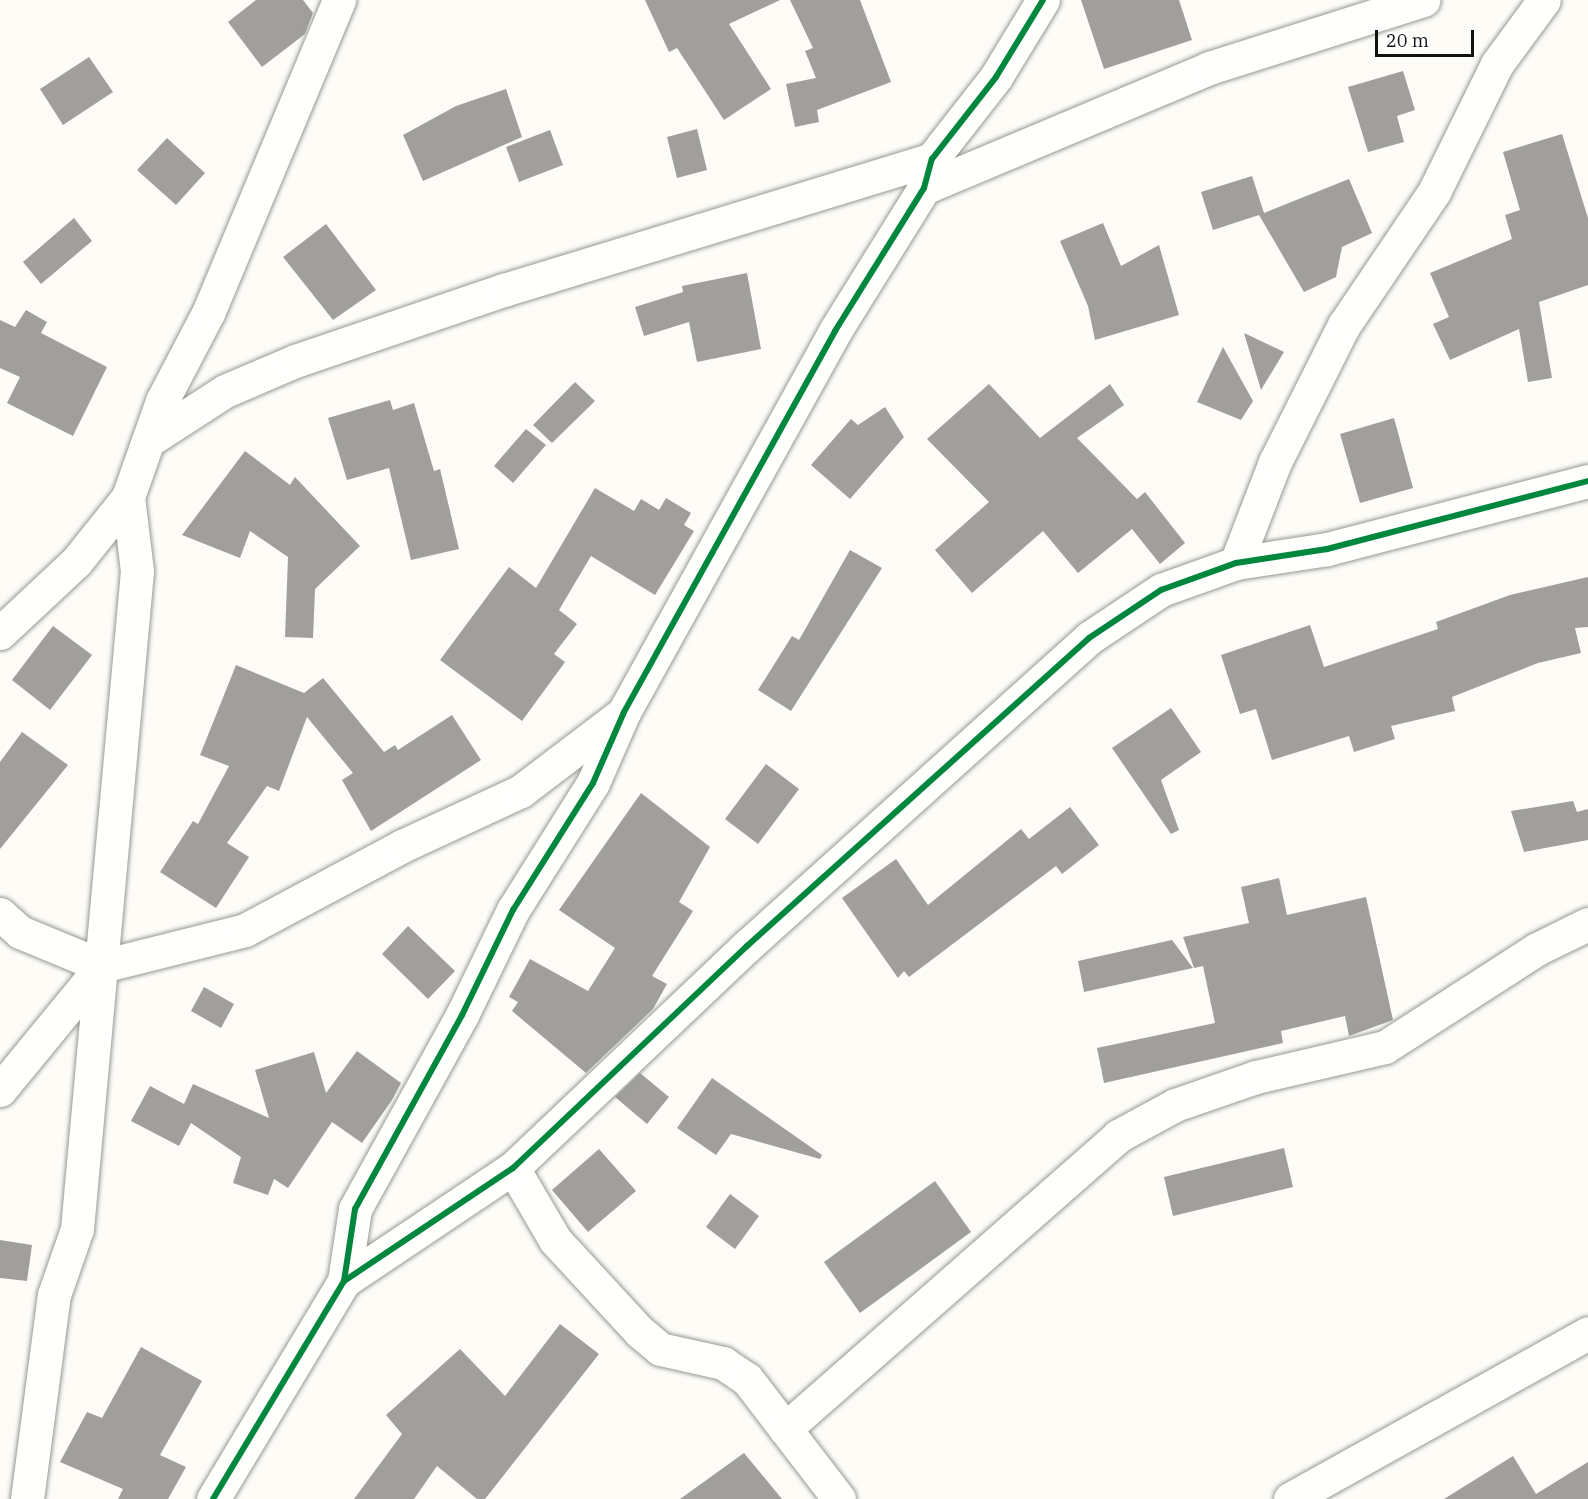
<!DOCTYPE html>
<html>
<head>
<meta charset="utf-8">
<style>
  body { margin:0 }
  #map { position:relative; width:1588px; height:1499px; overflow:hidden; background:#fdfcf7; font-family:"IBM Plex Serif",serif }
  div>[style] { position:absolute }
  .building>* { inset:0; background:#a19f9c }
  .roads { filter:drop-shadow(0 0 2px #979795) drop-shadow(0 0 2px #979795) }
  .minor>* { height:33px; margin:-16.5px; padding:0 16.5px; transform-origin:16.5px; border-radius:16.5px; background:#fffffe }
  .cycleway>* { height:6px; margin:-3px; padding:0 3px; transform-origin:3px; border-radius:3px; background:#00873e }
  span { translate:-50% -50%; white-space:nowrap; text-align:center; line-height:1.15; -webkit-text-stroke:6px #fff; paint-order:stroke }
  .scale { position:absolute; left:1375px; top:30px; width:99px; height:27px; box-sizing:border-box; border:3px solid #111; border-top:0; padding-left:8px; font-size:18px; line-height:21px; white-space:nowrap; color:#111; -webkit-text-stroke:4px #fff; paint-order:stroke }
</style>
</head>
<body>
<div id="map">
  <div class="building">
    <div style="clip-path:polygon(256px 0,303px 0,313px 13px,305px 34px,262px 67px,228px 22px)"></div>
    <div style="clip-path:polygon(645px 0,780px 0,729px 24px,771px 89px,724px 120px,677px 48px,669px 52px)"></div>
    <div style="clip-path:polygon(790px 0,860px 0,891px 82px,817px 110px,819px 122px,795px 127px,786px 84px,816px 78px,805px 51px,813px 48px)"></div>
    <div style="clip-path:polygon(1081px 0,1179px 0,1192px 40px,1104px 69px)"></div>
    <div style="clip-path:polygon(89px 57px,113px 92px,63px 125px,40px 89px)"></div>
    <div style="clip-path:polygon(1403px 71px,1415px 110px,1397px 116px,1404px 142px,1368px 152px,1348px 87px)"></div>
    <div style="clip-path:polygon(506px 89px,522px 137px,423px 181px,403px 135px,456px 106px)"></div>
    <div style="clip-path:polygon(697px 129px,707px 170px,677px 178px,667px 137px)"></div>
    <div style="clip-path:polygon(550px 130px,563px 165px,519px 182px,506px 147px)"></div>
    <div style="clip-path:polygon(1562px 134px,1588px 218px,1588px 285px,1539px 302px,1552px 378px,1528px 382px,1519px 329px,1450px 360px,1433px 324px,1449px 317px,1430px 273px,1512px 239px,1505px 215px,1520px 210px,1503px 152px)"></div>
    <div style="clip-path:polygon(167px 138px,205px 173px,176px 205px,137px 170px)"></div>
    <div style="clip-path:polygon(1252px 176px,1264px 213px,1349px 179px,1372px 233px,1342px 247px,1336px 277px,1304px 292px,1259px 215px,1213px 230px,1201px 192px)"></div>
    <div style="clip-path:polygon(74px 218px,92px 241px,41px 284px,23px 262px)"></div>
    <div style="clip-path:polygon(1103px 223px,1121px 266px,1159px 245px,1179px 315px,1095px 340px,1088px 306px,1060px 241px)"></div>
    <div style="clip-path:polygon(326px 224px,376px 290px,333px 320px,283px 257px)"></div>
    <div style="clip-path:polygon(747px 273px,761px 349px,697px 362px,689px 322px,644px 336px,635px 307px,683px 292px,682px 286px)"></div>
    <div style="clip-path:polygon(26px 310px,47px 322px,41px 333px,107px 367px,73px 436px,7px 403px,20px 377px,0 368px,0 320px,15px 327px)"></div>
    <div style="clip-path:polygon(1244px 333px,1284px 352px,1261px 390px)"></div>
    <div style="clip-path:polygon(1223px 347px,1253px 401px,1241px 420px,1197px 402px)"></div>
    <div style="clip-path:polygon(575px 382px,595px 401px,552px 443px,533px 425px)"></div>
    <div style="clip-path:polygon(989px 384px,1040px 438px,1110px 384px,1124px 405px,1077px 438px,1137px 499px,1145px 492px,1185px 543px,1160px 564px,1132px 529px,1078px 573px,1043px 531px,972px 593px,935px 550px,989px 502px,927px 439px)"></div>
    <div style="clip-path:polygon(390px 400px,393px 410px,414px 403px,434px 471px,440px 469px,459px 549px,411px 560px,389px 468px,347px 480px,328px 418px)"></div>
    <div style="clip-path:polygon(885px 407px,904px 437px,850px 499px,811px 465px,851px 419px,858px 425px)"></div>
    <div style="clip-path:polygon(1394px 418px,1413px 488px,1360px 503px,1340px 434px)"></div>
    <div style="clip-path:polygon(526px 429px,546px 445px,513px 483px,494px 466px)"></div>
    <div style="clip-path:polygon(245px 451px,290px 485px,295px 477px,360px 546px,315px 589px,313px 638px,285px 637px,288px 557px,250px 531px,240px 558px,182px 535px)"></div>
    <div style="clip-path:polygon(595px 488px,634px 511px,641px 499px,659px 510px,666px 498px,691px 513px,684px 525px,694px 531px,655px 595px,591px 556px,559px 610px,577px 624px,554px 654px,565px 662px,522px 721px,440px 660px,509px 567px,536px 588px)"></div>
    <div style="clip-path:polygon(850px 550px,882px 568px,791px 711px,758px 690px,792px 636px,799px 640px)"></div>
    <div style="clip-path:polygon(1588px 577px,1588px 627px,1575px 628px,1581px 653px,1538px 663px,1452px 697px,1455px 711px,1391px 726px,1395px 739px,1354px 752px,1349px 736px,1272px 760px,1256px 709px,1240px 714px,1221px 655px,1310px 625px,1324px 667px,1438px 629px,1436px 622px,1510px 595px)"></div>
    <div style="clip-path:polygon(53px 626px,92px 655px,50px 710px,12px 680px)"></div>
    <div style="clip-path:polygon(236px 665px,304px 693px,323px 678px,384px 752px,395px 745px,398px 750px,452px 715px,481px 760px,371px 831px,342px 780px,353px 773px,307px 717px,279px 791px,267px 786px,227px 843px,249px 857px,216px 908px,160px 872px,193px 821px,198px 824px,229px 766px,200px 755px)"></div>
    <div style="clip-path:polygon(1171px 708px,1201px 752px,1161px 780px,1179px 830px,1171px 834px,1112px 748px)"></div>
    <div style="clip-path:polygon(22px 732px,68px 765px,0 849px,0 762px)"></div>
    <div style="clip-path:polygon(766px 764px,799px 789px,758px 844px,725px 819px)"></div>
    <div style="clip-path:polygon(641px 793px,710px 847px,679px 902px,693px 911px,652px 976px,667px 984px,653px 1009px,586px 1073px,512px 1011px,518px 1002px,509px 997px,530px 959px,588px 991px,615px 948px,559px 910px)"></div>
    <div style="clip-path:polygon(1573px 801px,1577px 812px,1588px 809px,1588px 840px,1524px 852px,1511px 811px)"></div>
    <div style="clip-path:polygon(1070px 807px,1099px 845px,1062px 874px,1056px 866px,909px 977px,904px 971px,898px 978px,842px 898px,896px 859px,928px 905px,1021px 829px,1029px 839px)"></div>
    <div style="clip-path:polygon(1279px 878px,1287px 915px,1366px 897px,1393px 1020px,1349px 1036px,1345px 1016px,1281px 1031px,1283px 1043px,1104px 1083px,1097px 1048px,1215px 1023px,1203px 966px,1194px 968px,1183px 937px,1249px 923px,1241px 887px)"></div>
    <div style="clip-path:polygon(408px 926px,455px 971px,428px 999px,382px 954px)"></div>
    <div style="clip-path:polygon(1172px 940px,1193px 968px,1084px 992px,1078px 961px)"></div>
    <div style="clip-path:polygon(204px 987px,234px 1004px,221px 1028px,191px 1011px)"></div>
    <div style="clip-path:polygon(357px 1051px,401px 1083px,392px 1100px,362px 1143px,332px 1122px,288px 1188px,274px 1179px,268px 1195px,233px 1183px,241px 1157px,191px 1123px,179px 1146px,131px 1121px,150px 1086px,184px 1104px,193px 1084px,269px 1118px,255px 1070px,314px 1052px,326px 1093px)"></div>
    <div style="clip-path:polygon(640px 1073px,669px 1097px,647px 1124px,615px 1097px)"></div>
    <div style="clip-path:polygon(712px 1078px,822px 1155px,820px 1159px,731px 1134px,716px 1155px,677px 1128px)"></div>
    <div style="clip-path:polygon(1284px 1148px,1293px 1187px,1173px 1216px,1164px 1177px)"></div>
    <div style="clip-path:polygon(599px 1149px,636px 1191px,588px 1232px,552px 1190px)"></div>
    <div style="clip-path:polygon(935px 1181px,971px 1232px,860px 1313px,824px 1262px)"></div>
    <div style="clip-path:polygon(730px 1194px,759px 1216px,735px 1249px,706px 1227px)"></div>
    <div style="clip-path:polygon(0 1240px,32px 1245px,27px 1281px,0 1278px)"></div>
    <div style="clip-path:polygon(560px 1324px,599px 1354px,485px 1499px,477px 1499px,437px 1466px,414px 1499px,354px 1499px,402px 1434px,386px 1415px,460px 1349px,505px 1396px)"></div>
    <div style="clip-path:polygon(141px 1347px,202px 1381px,160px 1455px,186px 1467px,168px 1499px,118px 1499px,123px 1489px,60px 1462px,87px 1412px,102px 1418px)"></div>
    <div style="clip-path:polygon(744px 1453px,782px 1499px,680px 1499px)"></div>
    <div style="clip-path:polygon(1513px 1456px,1536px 1494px,1588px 1462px,1588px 1499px,1444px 1499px)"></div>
  </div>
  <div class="roads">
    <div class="minor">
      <div style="left:924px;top:188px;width:309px;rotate:-22.8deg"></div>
      <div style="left:1209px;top:68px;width:225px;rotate:-17.6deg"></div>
      <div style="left:148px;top:441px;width:92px;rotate:-33deg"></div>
      <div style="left:225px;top:391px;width:76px;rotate:-23.2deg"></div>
      <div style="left:295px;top:361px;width:221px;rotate:-18.8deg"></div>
      <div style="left:504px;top:290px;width:448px;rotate:-17deg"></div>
      <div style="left:1236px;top:563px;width:108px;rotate:-68.9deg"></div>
      <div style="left:1275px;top:462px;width:153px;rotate:-63.3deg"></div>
      <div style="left:1344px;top:325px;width:161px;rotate:-55.9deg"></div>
      <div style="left:1434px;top:192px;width:143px;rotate:-63.8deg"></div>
      <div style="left:1497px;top:64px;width:79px;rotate:-53.7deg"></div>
      <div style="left:0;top:633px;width:104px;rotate:-43.1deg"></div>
      <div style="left:76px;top:562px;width:83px;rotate:-51.3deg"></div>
      <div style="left:128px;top:497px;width:102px;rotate:-70.5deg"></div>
      <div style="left:162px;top:401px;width:102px;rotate:-62.4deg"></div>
      <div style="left:209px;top:311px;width:337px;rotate:-67.3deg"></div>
      <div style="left:0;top:914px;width:27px;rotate:42deg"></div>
      <div style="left:20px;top:932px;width:89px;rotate:22.5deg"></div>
      <div style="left:0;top:1090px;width:161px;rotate:-50.6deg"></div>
      <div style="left:102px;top:966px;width:147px;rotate:-14.1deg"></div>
      <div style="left:245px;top:930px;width:178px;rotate:-28.1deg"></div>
      <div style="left:402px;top:846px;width:131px;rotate:-24.8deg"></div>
      <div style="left:521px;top:791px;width:122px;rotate:-37.3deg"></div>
      <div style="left:513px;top:1168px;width:83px;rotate:59.7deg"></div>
      <div style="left:555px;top:1240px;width:125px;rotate:47.3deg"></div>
      <div style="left:640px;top:1332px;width:26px;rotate:40deg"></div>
      <div style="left:660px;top:1349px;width:65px;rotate:12.5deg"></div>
      <div style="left:723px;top:1363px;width:29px;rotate:34deg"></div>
      <div style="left:747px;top:1379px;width:151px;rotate:52.5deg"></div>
      <div style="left:344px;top:1281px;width:73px;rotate:-81.3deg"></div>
      <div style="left:355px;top:1209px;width:222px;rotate:-61.1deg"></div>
      <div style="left:462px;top:1015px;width:117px;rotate:-64.1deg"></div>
      <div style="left:513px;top:910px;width:150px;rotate:-57.8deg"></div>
      <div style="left:593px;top:783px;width:77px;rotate:-66.4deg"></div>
      <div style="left:624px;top:712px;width:436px;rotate:-61deg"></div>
      <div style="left:835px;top:331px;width:168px;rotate:-58.1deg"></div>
      <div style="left:924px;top:188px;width:30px;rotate:-75deg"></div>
      <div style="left:932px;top:159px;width:104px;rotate:-52deg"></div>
      <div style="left:996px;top:77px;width:90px;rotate:-58.6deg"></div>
      <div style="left:785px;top:1429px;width:444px;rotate:-41.3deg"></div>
      <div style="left:1118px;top:1136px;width:65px;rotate:-28.5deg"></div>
      <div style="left:1175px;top:1105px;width:86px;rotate:-19.1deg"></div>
      <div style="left:1256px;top:1077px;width:132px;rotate:-13.1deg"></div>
      <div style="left:1385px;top:1047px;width:181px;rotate:-32.8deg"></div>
      <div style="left:1537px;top:949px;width:57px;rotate:-26.1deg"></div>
      <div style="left:27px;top:1499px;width:206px;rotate:-82.5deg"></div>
      <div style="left:54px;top:1295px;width:70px;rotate:-70.8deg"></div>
      <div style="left:77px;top:1229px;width:661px;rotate:-84.79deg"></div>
      <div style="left:137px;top:571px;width:75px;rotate:-96.9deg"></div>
      <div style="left:213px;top:1499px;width:254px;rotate:-59deg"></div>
      <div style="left:344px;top:1281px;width:203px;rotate:-33.8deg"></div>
      <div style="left:513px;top:1168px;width:323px;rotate:-43.5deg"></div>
      <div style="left:747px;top:946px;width:460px;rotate:-42deg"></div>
      <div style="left:1089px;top:638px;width:87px;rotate:-33.7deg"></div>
      <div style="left:1161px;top:590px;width:80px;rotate:-19.8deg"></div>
      <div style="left:1236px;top:563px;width:92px;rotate:-8.7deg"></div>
      <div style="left:1327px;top:549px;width:270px;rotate:-14.6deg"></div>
      <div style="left:1290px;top:1499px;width:341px;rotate:-29.1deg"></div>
    </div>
  </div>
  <div class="cycleway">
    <div style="left:344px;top:1281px;width:73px;rotate:-81.3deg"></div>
    <div style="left:355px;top:1209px;width:222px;rotate:-61.1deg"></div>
    <div style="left:462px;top:1015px;width:117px;rotate:-64.1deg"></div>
    <div style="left:513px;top:910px;width:150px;rotate:-57.8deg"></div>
    <div style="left:593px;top:783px;width:77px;rotate:-66.4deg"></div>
    <div style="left:624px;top:712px;width:436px;rotate:-61deg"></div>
    <div style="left:835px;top:331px;width:168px;rotate:-58.1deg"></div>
    <div style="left:924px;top:188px;width:30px;rotate:-75deg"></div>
    <div style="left:932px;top:159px;width:104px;rotate:-52deg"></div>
    <div style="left:996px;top:77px;width:90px;rotate:-58.6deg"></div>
    <div style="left:213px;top:1499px;width:254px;rotate:-59deg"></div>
    <div style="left:344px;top:1281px;width:203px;rotate:-33.8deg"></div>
    <div style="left:513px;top:1168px;width:323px;rotate:-43.5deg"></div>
    <div style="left:747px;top:946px;width:460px;rotate:-42deg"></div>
    <div style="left:1089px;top:638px;width:87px;rotate:-33.7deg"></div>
    <div style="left:1161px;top:590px;width:80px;rotate:-19.8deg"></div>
    <div style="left:1236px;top:563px;width:92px;rotate:-8.7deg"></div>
    <div style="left:1327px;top:549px;width:270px;rotate:-14.6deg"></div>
  </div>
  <div class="scale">20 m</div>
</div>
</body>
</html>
